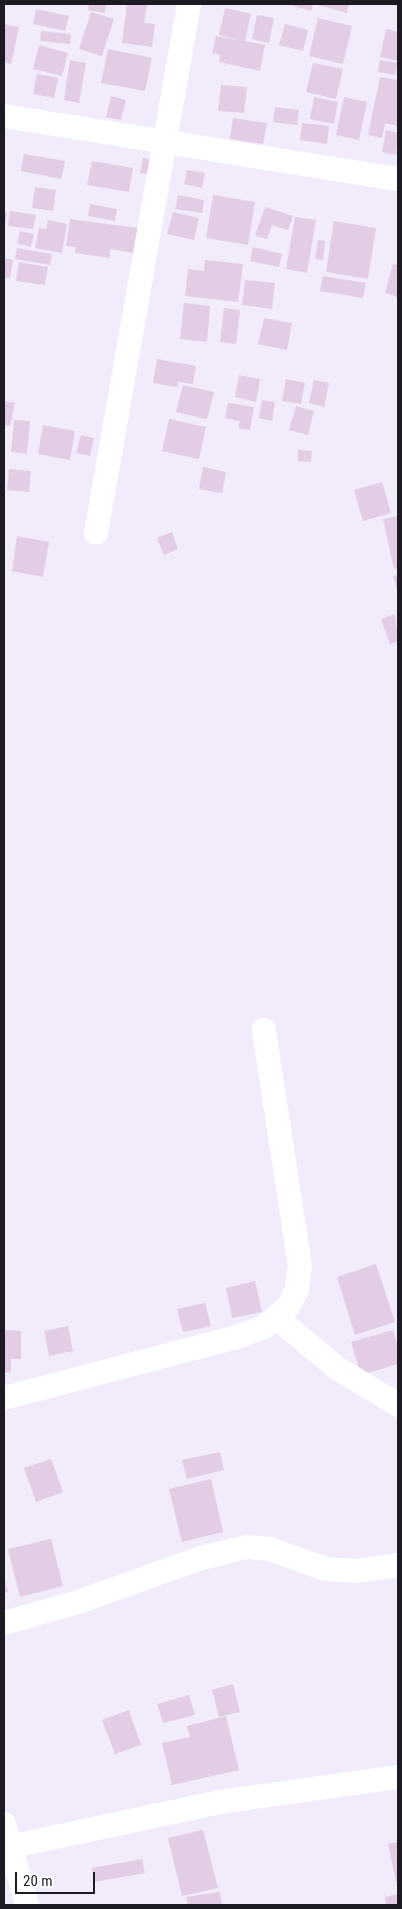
<!DOCTYPE html>
<html>
<head>
<meta charset="utf-8">
<style>
  body { margin:0 }
  #map { position:relative; width:402px; height:1909px; overflow:hidden; background:#f1ebfc; font-family:"Roboto Condensed",sans-serif }
  div>[style] { position:absolute }
  .building>* { inset:0; background:#e2cde4 }
  .street>* { height:24px; margin:-12px; padding:0 12px; transform-origin:12px; border-radius:12px; background:#fff }
  span { translate:-50% -50%; white-space:nowrap; text-align:center; line-height:1.15; -webkit-text-stroke:4px #fff; paint-order:stroke }
  .frame { position:absolute; inset:0; border:5px solid #1e1a23; pointer-events:none }
  .scale { position:absolute; left:15px; top:1872px; width:80px; height:22px; box-sizing:border-box; border:2px solid #1e1a23; border-top:0; padding-left:6px; font-size:15px; line-height:18px; white-space:nowrap; color:#1e1a23; -webkit-text-stroke:4px #fff; paint-order:stroke }
</style>
</head>
<body>
<div id="map">
  <div class="building">
    <div style="clip-path:polygon(89px 4px,106px 4px,105px 13px,88px 10px)"></div>
    <div style="clip-path:polygon(127px 4px,147px 4px,144px 23px,155px 24px,152px 47px,122px 43px)"></div>
    <div style="clip-path:polygon(287px 4px,313px 4px,311px 11px)"></div>
    <div style="clip-path:polygon(316px 4px,349px 4px,347px 13px)"></div>
    <div style="clip-path:polygon(225px 8px,251px 14px,245px 41px,265px 45px,260px 71px,219px 62px,220px 55px,212px 53px,216px 36px,242px 41px,219px 35px)"></div>
    <div style="clip-path:polygon(36px 9px,69px 16px,65px 31px,33px 24px)"></div>
    <div style="clip-path:polygon(91px 12px,114px 19px,102px 56px,79px 49px)"></div>
    <div style="clip-path:polygon(257px 15px,274px 18px,269px 43px,252px 39px)"></div>
    <div style="clip-path:polygon(318px 18px,352px 26px,343px 64px,309px 56px)"></div>
    <div style="clip-path:polygon(4px 24px,19px 27px,11px 64px,4px 62px)"></div>
    <div style="clip-path:polygon(285px 24px,308px 30px,303px 51px,279px 45px)"></div>
    <div style="clip-path:polygon(386px 29px,398px 32px,398px 61px,380px 57px)"></div>
    <div style="clip-path:polygon(41px 31px,71px 34px,70px 44px,40px 41px)"></div>
    <div style="clip-path:polygon(39px 45px,68px 53px,62px 76px,33px 69px)"></div>
    <div style="clip-path:polygon(108px 49px,152px 58px,145px 91px,101px 83px)"></div>
    <div style="clip-path:polygon(70px 60px,86px 63px,79px 103px,64px 100px)"></div>
    <div style="clip-path:polygon(380px 60px,398px 63px,395px 75px,378px 72px)"></div>
    <div style="clip-path:polygon(313px 63px,343px 69px,336px 99px,306px 92px)"></div>
    <div style="clip-path:polygon(37px 74px,58px 78px,54px 98px,33px 94px)"></div>
    <div style="clip-path:polygon(380px 77px,398px 80px,398px 126px,385px 123px,382px 138px,368px 135px)"></div>
    <div style="clip-path:polygon(221px 85px,247px 87px,244px 113px,218px 111px)"></div>
    <div style="clip-path:polygon(111px 96px,126px 100px,121px 120px,106px 117px)"></div>
    <div style="clip-path:polygon(314px 97px,338px 102px,334px 124px,310px 119px)"></div>
    <div style="clip-path:polygon(344px 97px,367px 102px,359px 140px,336px 135px)"></div>
    <div style="clip-path:polygon(275px 107px,299px 110px,297px 125px,273px 122px)"></div>
    <div style="clip-path:polygon(233px 118px,267px 123px,263px 144px,230px 139px)"></div>
    <div style="clip-path:polygon(302px 123px,329px 126px,327px 144px,300px 140px)"></div>
    <div style="clip-path:polygon(386px 130px,398px 133px,396px 155px,382px 152px)"></div>
    <div style="clip-path:polygon(24px 154px,65px 161px,61px 179px,21px 171px)"></div>
    <div style="clip-path:polygon(143px 158px,156px 161px,153px 175px,140px 173px)"></div>
    <div style="clip-path:polygon(92px 161px,133px 168px,129px 192px,87px 185px)"></div>
    <div style="clip-path:polygon(187px 170px,205px 173px,202px 188px,184px 184px)"></div>
    <div style="clip-path:polygon(35px 187px,56px 190px,53px 211px,32px 208px)"></div>
    <div style="clip-path:polygon(178px 195px,204px 200px,202px 213px,175px 209px)"></div>
    <div style="clip-path:polygon(213px 195px,255px 202px,248px 245px,206px 238px)"></div>
    <div style="clip-path:polygon(90px 204px,117px 209px,115px 221px,88px 216px)"></div>
    <div style="clip-path:polygon(265px 207px,293px 216px,288px 230px,272px 225px,267px 239px,255px 236px)"></div>
    <div style="clip-path:polygon(10px 211px,36px 215px,33px 229px,8px 226px)"></div>
    <div style="clip-path:polygon(4px 212px,7px 213px,5px 224px,4px 224px)"></div>
    <div style="clip-path:polygon(173px 212px,199px 218px,194px 240px,167px 234px)"></div>
    <div style="clip-path:polygon(295px 217px,316px 220px,307px 273px,286px 269px)"></div>
    <div style="clip-path:polygon(70px 219px,138px 228px,134px 253px,110px 249px,110px 258px,75px 253px,76px 247px,66px 246px)"></div>
    <div style="clip-path:polygon(48px 220px,67px 224px,62px 253px,35px 248px,39px 228px,46px 229px)"></div>
    <div style="clip-path:polygon(334px 221px,376px 228px,368px 279px,326px 272px)"></div>
    <div style="clip-path:polygon(20px 231px,34px 234px,31px 247px,17px 243px)"></div>
    <div style="clip-path:polygon(318px 240px,325px 241px,323px 260px,315px 259px)"></div>
    <div style="clip-path:polygon(253px 247px,282px 254px,279px 267px,250px 261px)"></div>
    <div style="clip-path:polygon(17px 248px,52px 254px,50px 265px,15px 259px)"></div>
    <div style="clip-path:polygon(4px 258px,13px 260px,10px 278px,4px 278px)"></div>
    <div style="clip-path:polygon(205px 260px,243px 264px,238px 302px,185px 296px,188px 269px,204px 271px)"></div>
    <div style="clip-path:polygon(19px 262px,48px 267px,45px 285px,16px 281px)"></div>
    <div style="clip-path:polygon(393px 264px,398px 265px,398px 297px,385px 293px)"></div>
    <div style="clip-path:polygon(323px 276px,366px 283px,363px 298px,320px 291px)"></div>
    <div style="clip-path:polygon(245px 280px,275px 283px,272px 309px,242px 305px)"></div>
    <div style="clip-path:polygon(184px 303px,210px 306px,207px 342px,180px 339px)"></div>
    <div style="clip-path:polygon(224px 308px,240px 310px,236px 344px,220px 342px)"></div>
    <div style="clip-path:polygon(264px 318px,292px 323px,287px 350px,258px 344px)"></div>
    <div style="clip-path:polygon(157px 359px,196px 366px,193px 384px,178px 382px,177px 387px,153px 383px)"></div>
    <div style="clip-path:polygon(239px 375px,260px 379px,256px 402px,235px 397px)"></div>
    <div style="clip-path:polygon(286px 379px,305px 383px,301px 404px,282px 401px)"></div>
    <div style="clip-path:polygon(314px 380px,329px 383px,324px 407px,309px 403px)"></div>
    <div style="clip-path:polygon(183px 385px,214px 392px,207px 419px,176px 412px)"></div>
    <div style="clip-path:polygon(262px 400px,275px 402px,272px 421px,259px 418px)"></div>
    <div style="clip-path:polygon(4px 401px,15px 403px,10px 426px,4px 425px)"></div>
    <div style="clip-path:polygon(228px 403px,254px 407px,250px 430px,238px 428px,240px 421px,225px 418px)"></div>
    <div style="clip-path:polygon(296px 406px,314px 411px,308px 435px,289px 430px)"></div>
    <div style="clip-path:polygon(169px 419px,206px 427px,199px 459px,162px 451px)"></div>
    <div style="clip-path:polygon(14px 420px,30px 421px,27px 454px,11px 452px)"></div>
    <div style="clip-path:polygon(43px 425px,75px 431px,70px 460px,38px 454px)"></div>
    <div style="clip-path:polygon(81px 435px,94px 438px,90px 456px,76px 453px)"></div>
    <div style="clip-path:polygon(298px 450px,312px 451px,311px 462px,298px 461px)"></div>
    <div style="clip-path:polygon(203px 467px,226px 472px,222px 493px,199px 489px)"></div>
    <div style="clip-path:polygon(9px 469px,31px 471px,29px 492px,7px 490px)"></div>
    <div style="clip-path:polygon(382px 482px,391px 513px,363px 521px,354px 490px)"></div>
    <div style="clip-path:polygon(398px 516px,398px 568px,394px 569px,383px 519px)"></div>
    <div style="clip-path:polygon(172px 532px,178px 549px,164px 555px,157px 538px)"></div>
    <div style="clip-path:polygon(17px 536px,49px 542px,43px 577px,12px 571px)"></div>
    <div style="clip-path:polygon(398px 575px,398px 593px,393px 576px)"></div>
    <div style="clip-path:polygon(395px 614px,398px 641px,390px 644px,381px 619px)"></div>
    <div style="clip-path:polygon(376px 1264px,395px 1322px,355px 1335px,337px 1277px)"></div>
    <div style="clip-path:polygon(255px 1281px,262px 1312px,232px 1318px,226px 1288px)"></div>
    <div style="clip-path:polygon(205px 1303px,211px 1326px,183px 1332px,177px 1309px)"></div>
    <div style="clip-path:polygon(68px 1326px,73px 1351px,49px 1356px,44px 1331px)"></div>
    <div style="clip-path:polygon(4px 1330px,21px 1331px,21px 1359px,11px 1359px,11px 1372px,4px 1373px)"></div>
    <div style="clip-path:polygon(393px 1330px,398px 1348px,398px 1364px,361px 1375px,351px 1342px)"></div>
    <div style="clip-path:polygon(220px 1452px,224px 1470px,187px 1479px,182px 1460px)"></div>
    <div style="clip-path:polygon(51px 1459px,63px 1492px,36px 1502px,24px 1468px)"></div>
    <div style="clip-path:polygon(211px 1479px,223px 1532px,182px 1542px,169px 1489px)"></div>
    <div style="clip-path:polygon(51px 1539px,63px 1586px,20px 1597px,8px 1549px)"></div>
    <div style="clip-path:polygon(4px 1577px,8px 1592px,4px 1593px)"></div>
    <div style="clip-path:polygon(233px 1684px,240px 1712px,219px 1717px,212px 1690px)"></div>
    <div style="clip-path:polygon(189px 1695px,195px 1715px,163px 1723px,157px 1704px)"></div>
    <div style="clip-path:polygon(129px 1710px,141px 1745px,115px 1754px,102px 1720px)"></div>
    <div style="clip-path:polygon(226px 1716px,239px 1770px,172px 1785px,162px 1743px,190px 1737px,187px 1726px)"></div>
    <div style="clip-path:polygon(203px 1830px,218px 1888px,182px 1896px,168px 1838px)"></div>
    <div style="clip-path:polygon(398px 1842px,398px 1881px,396px 1882px,388px 1844px)"></div>
    <div style="clip-path:polygon(142px 1859px,145px 1873px,94px 1882px,92px 1868px)"></div>
    <div style="clip-path:polygon(220px 1892px,222px 1905px,188px 1905px,186px 1897px)"></div>
    <div style="clip-path:polygon(398px 1894px,398px 1905px,386px 1905px,385px 1897px)"></div>
  </div>
  <div class="street">
    <div style="left:4px;top:116px;width:399px;rotate:9.1deg"></div>
    <div style="left:96px;top:533px;width:537px;rotate:-80.03deg"></div>
    <div style="left:277px;top:1318px;width:78px;rotate:39.8deg"></div>
    <div style="left:337px;top:1368px;width:71px;rotate:31.2deg"></div>
    <div style="left:4px;top:1398px;width:241px;rotate:-14.7deg"></div>
    <div style="left:237px;top:1337px;width:29px;rotate:-20deg"></div>
    <div style="left:264px;top:1327px;width:31px;rotate:-40deg"></div>
    <div style="left:288px;top:1307px;width:20px;rotate:-63deg"></div>
    <div style="left:297px;top:1289px;width:23px;rotate:-83deg"></div>
    <div style="left:300px;top:1266px;width:239px;rotate:-98.7deg"></div>
    <div style="left:4px;top:1623px;width:77px;rotate:-15.8deg"></div>
    <div style="left:78px;top:1602px;width:131px;rotate:-19.7deg"></div>
    <div style="left:201px;top:1558px;width:47px;rotate:-13.4deg"></div>
    <div style="left:247px;top:1547px;width:23px;rotate:5deg"></div>
    <div style="left:270px;top:1549px;width:59px;rotate:19.7deg"></div>
    <div style="left:326px;top:1569px;width:30px;rotate:4deg"></div>
    <div style="left:356px;top:1571px;width:42px;rotate:-8.1deg"></div>
    <div style="left:4px;top:1824px;width:84px;rotate:74.1deg"></div>
    <div style="left:4px;top:1848px;width:221px;rotate:-12deg"></div>
    <div style="left:220px;top:1802px;width:180px;rotate:-8deg"></div>
  </div>
  <div class="frame"></div>
  <div class="scale">20 m</div>
</div>
</body>
</html>
